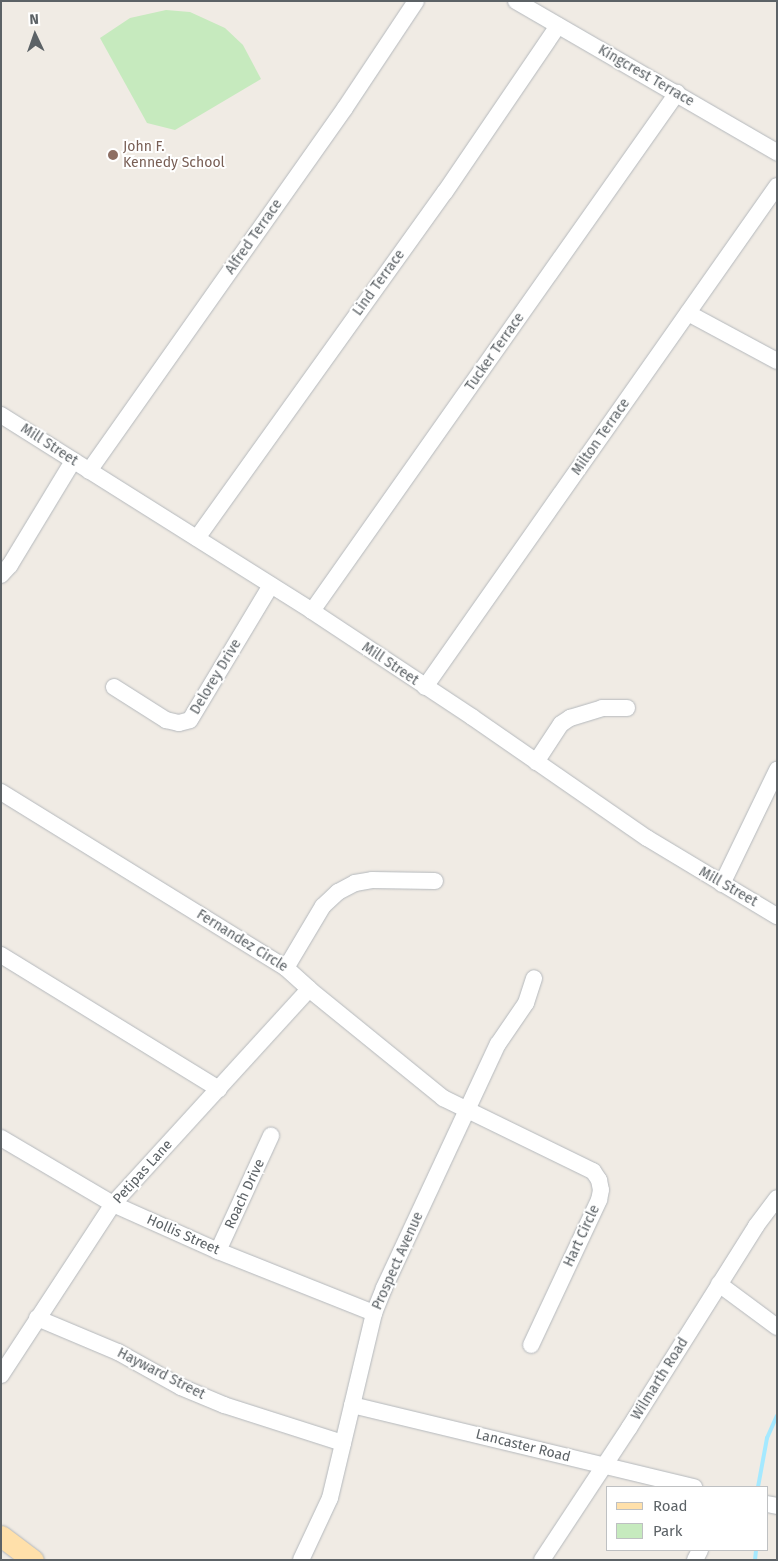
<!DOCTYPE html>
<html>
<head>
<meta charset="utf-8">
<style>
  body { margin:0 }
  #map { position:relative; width:778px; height:1561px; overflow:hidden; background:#f0ebe4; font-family:"Fira Sans",sans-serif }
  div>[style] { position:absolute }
  .green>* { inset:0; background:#c6eabe }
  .stream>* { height:4px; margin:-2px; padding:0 2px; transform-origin:2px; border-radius:2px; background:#a5e9ff }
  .roads { filter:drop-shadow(0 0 1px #b4b8bc) drop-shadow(0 0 1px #b4b8bc) }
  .minor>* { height:16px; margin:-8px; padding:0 8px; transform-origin:8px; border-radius:8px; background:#fff }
  .major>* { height:21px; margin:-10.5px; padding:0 10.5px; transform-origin:10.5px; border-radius:10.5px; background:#ffe0aa }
  .dots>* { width:14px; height:14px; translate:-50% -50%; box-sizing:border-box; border:2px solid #fff; border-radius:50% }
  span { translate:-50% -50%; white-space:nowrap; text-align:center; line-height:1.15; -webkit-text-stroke:4px #fff; paint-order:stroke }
  .street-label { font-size:14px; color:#5c6266 }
  .education-label { font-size:14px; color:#785e54 }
  .left { translate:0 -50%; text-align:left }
  .frame { position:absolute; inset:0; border:2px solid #5c6266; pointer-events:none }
  .legend { position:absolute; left:606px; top:1486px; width:162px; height:65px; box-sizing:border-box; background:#fff; border:1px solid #bec0c2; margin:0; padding:6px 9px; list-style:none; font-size:15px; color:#5c6266 }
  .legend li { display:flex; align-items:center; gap:10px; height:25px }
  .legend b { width:25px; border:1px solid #bec0c2 }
  .north { position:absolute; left:10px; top:10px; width:50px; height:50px; -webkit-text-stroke:4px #fff; paint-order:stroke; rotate:357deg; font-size:14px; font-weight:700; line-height:20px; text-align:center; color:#5c6266 }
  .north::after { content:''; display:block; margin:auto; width:18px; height:22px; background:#5c6266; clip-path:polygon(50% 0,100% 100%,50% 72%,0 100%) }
</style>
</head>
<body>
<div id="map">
  <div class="green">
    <div style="clip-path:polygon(166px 10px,190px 12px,225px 28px,243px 45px,261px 79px,175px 130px,147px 123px,100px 38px,130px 18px)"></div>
  </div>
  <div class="stream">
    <div style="left:758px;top:1487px;width:50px;rotate:-79.6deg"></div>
    <div style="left:767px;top:1438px;width:24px;rotate:-66deg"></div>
    <div style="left:755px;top:1560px;width:10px;rotate:-84deg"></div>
  </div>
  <div class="roads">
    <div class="minor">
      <div style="left:516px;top:1px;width:302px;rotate:30.1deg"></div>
      <div style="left:688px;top:313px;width:101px;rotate:28.3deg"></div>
      <div style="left:1px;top:415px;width:368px;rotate:32.2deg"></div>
      <div style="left:312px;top:611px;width:192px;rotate:33.5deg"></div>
      <div style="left:472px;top:717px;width:213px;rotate:34.7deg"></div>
      <div style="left:647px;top:838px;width:152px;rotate:31deg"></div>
      <div style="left:89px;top:471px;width:444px;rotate:-54.8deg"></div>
      <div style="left:345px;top:108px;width:128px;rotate:-56.4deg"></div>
      <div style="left:197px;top:538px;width:426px;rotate:-54.4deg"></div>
      <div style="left:445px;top:192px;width:201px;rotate:-55.8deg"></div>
      <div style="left:1px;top:575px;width:13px;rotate:-48deg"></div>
      <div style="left:10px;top:565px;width:122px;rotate:-58.8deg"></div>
      <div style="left:312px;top:611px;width:634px;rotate:-54.83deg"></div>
      <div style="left:114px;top:687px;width:62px;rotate:32.4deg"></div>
      <div style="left:166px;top:720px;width:13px;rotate:13deg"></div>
      <div style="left:179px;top:723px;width:11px;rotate:-15deg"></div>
      <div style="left:190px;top:720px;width:157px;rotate:-59deg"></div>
      <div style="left:425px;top:687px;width:612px;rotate:-54.91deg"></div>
      <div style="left:536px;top:762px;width:45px;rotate:-56.7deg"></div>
      <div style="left:561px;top:724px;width:11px;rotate:-34deg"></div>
      <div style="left:570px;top:718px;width:34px;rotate:-17deg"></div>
      <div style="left:602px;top:708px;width:25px"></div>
      <div style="left:1px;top:792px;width:335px;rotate:31.7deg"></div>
      <div style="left:286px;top:968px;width:31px;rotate:42deg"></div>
      <div style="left:309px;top:989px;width:173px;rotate:39.1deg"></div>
      <div style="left:443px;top:1098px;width:167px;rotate:26deg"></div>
      <div style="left:593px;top:1171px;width:11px;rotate:56deg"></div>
      <div style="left:599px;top:1180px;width:10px;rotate:79deg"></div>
      <div style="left:601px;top:1190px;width:10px;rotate:101deg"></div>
      <div style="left:599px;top:1200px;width:160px;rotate:115.1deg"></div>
      <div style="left:722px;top:884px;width:127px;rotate:-64.2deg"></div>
      <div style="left:1px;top:955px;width:256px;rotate:31.6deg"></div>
      <div style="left:286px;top:968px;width:72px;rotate:-59.2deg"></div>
      <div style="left:323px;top:906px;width:21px;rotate:-43deg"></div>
      <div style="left:338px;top:892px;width:19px;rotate:-28deg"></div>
      <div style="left:355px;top:883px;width:17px;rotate:-10deg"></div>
      <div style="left:372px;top:880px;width:63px;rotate:0.9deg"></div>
      <div style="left:1px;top:1138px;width:130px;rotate:30.5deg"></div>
      <div style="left:113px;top:1204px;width:115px;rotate:24.1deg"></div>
      <div style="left:218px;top:1251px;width:168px;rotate:21.7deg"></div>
      <div style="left:218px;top:1251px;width:127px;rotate:-65.3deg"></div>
      <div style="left:719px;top:1284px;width:72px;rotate:36.6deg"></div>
      <div style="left:37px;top:1318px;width:88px;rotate:22.8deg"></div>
      <div style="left:118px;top:1352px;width:72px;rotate:29.1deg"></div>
      <div style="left:181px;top:1387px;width:47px;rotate:22.7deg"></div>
      <div style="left:224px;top:1405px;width:125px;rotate:17.7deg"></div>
      <div style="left:1px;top:1375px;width:204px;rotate:-56.8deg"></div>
      <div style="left:113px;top:1204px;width:291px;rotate:-47.6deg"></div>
      <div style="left:352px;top:1405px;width:352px;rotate:13.5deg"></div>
      <div style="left:767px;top:1504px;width:10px;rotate:11deg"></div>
      <div style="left:301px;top:1560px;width:68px;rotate:-64.9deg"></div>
      <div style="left:330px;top:1498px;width:190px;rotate:-76.6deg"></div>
      <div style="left:374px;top:1313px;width:27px;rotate:-68deg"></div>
      <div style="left:384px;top:1288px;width:269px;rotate:-65deg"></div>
      <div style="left:498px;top:1044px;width:50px;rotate:-55.7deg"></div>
      <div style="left:526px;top:1003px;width:26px;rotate:-72deg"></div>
      <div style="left:542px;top:1560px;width:158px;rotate:-56.6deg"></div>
      <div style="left:629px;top:1428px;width:239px;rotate:-57.8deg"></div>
      <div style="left:756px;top:1226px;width:35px;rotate:-53deg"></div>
      <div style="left:695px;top:1560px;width:11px;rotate:-63deg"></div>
    </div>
    <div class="major">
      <div style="left:1px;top:1536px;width:40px;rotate:37deg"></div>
    </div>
  </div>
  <div class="dots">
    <div style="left:113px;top:155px;background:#8d6e63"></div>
  </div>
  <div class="street-label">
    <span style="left:646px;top:76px;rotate:30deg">Kingcrest Terrace</span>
    <span style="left:254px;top:237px;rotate:-55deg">Alfred Terrace</span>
    <span style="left:379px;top:283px;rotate:-54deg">Lind Terrace</span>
    <span style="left:495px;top:352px;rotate:-55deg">Tucker Terrace</span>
    <span style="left:601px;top:437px;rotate:-55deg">Milton Terrace</span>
    <span style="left:49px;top:445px;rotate:33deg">Mill Street</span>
    <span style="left:390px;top:664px;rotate:34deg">Mill Street</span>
    <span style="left:216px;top:677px;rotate:-59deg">Delorey Drive</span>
    <span style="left:728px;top:887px;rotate:30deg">Mill Street</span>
    <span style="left:242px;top:941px;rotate:32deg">Fernandez Circle</span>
    <span style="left:143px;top:1172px;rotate:-48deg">Petipas Lane</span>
    <span style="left:245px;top:1194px;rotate:-65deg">Roach Drive</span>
    <span style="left:183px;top:1235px;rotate:24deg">Hollis Street</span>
    <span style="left:582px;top:1236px;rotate:-65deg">Hart Circle</span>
    <span style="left:398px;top:1261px;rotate:-66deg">Prospect Avenue</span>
    <span style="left:161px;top:1374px;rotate:27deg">Hayward Street</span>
    <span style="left:660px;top:1379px;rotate:-58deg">Wilmarth Road</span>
    <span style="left:523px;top:1446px;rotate:14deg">Lancaster Road</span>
  </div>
  <div class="education-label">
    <span class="left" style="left:123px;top:155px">John F.<br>Kennedy School</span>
  </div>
  <div class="frame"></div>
  <ul class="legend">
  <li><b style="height:6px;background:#ffe0aa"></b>Road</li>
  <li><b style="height:14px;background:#c6eabe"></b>Park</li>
  </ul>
  <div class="north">N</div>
</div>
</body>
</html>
